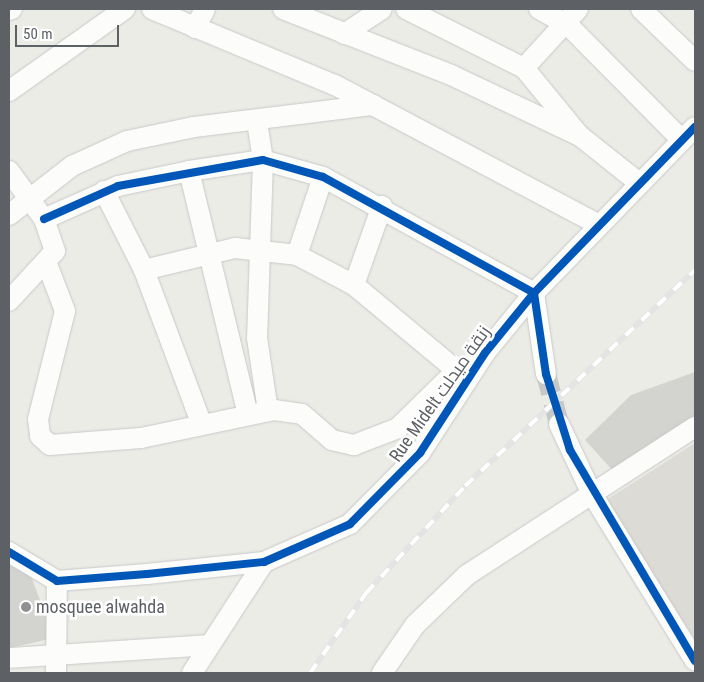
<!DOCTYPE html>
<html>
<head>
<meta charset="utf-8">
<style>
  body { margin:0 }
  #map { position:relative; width:704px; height:682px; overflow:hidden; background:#ecece7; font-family:"Roboto Condensed",Cairo,sans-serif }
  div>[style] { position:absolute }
  .education>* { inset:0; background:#dcdbd6 }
  .building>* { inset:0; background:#d3d3d0 }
  .minor-tunnel>* { height:20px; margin-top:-10px; transform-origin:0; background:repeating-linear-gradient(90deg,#c8c9c6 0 20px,transparent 0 30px) }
  .roads { filter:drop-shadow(0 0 1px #c8c8c8) drop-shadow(0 0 1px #c8c8c8) }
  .minor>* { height:20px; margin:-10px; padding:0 10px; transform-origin:10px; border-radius:10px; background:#fcfcfb }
  .rail>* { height:5.5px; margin-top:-2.75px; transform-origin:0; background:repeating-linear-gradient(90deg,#fff 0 11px,#e3e4e3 0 22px); box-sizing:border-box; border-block:1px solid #e3e4e3 }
  .cycleway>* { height:8px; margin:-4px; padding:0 4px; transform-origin:4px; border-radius:4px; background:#0057b8 }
  .dots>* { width:14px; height:14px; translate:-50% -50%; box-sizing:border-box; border:2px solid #fff; border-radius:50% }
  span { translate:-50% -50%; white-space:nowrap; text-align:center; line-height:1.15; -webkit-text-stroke:5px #fff; paint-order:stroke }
  .street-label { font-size:18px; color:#5d6065 }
  .poi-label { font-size:18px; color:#5d6065 }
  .left { translate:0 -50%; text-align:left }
  .frame { position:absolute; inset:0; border:10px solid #5d6065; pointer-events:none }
  .scale { position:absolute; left:15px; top:25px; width:104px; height:22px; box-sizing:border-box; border:2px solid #5d6065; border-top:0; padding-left:6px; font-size:15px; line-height:18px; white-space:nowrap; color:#5d6065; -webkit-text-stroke:4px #fff; paint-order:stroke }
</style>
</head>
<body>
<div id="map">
  <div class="education">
    <div style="clip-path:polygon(695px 443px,695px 640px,605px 501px)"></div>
  </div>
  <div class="building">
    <div style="clip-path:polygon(695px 372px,695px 421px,615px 473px,585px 440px,631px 395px)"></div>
    <div style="clip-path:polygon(9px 565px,31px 576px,54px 638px,9px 648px)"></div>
  </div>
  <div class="minor-tunnel">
    <div style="left:546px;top:374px;width:52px;rotate:75.4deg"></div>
  </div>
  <div class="roads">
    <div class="minor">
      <div style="left:152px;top:9px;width:198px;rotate:22.6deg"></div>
      <div style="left:335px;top:85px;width:297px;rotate:27.9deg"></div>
      <div style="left:283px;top:9px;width:180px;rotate:21.4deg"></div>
      <div style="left:451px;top:75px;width:143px;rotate:25.3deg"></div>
      <div style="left:580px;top:136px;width:75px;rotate:38.5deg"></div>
      <div style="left:406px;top:9px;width:132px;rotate:26.6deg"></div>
      <div style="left:524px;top:68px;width:87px;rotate:50.6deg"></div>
      <div style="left:539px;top:9px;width:33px;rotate:29deg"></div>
      <div style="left:568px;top:25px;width:162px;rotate:45.3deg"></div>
      <div style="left:641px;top:9px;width:75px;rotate:43.9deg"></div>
      <div style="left:9px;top:10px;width:3px;rotate:-18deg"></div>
      <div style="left:195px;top:28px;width:21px;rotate:-62deg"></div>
      <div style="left:344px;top:34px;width:45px;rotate:-33.3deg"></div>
      <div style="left:524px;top:68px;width:80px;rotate:-47.5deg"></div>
      <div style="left:9px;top:91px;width:142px;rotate:-35.3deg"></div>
      <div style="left:257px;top:122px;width:38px;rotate:81deg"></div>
      <div style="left:263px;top:160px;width:178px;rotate:91.9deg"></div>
      <div style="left:257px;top:338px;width:74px;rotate:81.4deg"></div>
      <div style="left:9px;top:171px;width:59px;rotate:53.9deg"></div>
      <div style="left:44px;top:219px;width:34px;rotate:71deg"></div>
      <div style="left:55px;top:251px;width:68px;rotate:132.6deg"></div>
      <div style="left:189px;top:171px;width:251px;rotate:76.4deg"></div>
      <div style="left:104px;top:191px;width:89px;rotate:63.1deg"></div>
      <div style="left:144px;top:270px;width:165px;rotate:69.5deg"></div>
      <div style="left:9px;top:215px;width:80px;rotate:-37.9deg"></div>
      <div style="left:72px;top:166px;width:60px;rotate:-24.4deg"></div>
      <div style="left:127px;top:141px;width:68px;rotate:-11.8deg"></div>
      <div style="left:194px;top:127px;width:181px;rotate:-7deg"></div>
      <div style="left:44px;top:219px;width:81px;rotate:-24deg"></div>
      <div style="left:118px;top:186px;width:73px;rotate:-11.9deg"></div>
      <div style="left:189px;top:171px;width:75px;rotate:-8.5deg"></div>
      <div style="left:263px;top:160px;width:62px;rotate:15.8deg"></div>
      <div style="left:323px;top:177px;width:241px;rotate:28.8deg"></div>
      <div style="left:534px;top:293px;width:82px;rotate:81.6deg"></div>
      <div style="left:297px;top:255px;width:82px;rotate:-71.6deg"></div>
      <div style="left:47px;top:264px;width:50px;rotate:69deg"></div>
      <div style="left:65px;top:311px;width:111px;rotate:104deg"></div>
      <div style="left:38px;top:419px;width:17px;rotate:83deg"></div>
      <div style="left:40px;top:436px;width:13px;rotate:42deg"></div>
      <div style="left:50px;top:445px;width:91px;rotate:-4.4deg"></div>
      <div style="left:141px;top:438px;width:136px;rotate:-11.9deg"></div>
      <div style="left:274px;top:410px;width:28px;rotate:8deg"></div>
      <div style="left:302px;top:414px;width:40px;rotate:41deg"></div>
      <div style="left:332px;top:440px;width:23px;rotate:13deg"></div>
      <div style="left:354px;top:445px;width:47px;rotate:-21.1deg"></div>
      <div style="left:398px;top:428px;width:83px;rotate:-44.5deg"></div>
      <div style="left:144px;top:270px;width:94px;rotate:-13.6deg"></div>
      <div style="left:235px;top:248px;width:62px;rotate:6.4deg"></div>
      <div style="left:297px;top:255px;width:64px;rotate:27.8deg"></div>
      <div style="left:354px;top:285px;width:147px;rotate:39.8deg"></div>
      <div style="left:354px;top:285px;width:84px;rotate:-70.5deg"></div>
      <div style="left:559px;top:424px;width:77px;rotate:64.8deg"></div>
      <div style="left:592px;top:494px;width:196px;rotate:58.3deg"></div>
      <div style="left:9px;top:552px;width:56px;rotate:31.1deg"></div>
      <div style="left:57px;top:581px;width:90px;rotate:-4.4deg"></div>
      <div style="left:147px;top:574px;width:118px;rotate:-5.9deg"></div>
      <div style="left:264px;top:562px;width:94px;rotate:-23.8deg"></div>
      <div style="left:350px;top:524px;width:100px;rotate:-45.4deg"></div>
      <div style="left:420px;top:453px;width:119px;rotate:-57deg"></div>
      <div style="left:485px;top:353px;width:77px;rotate:-50.8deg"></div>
      <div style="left:534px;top:293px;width:231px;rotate:-45.9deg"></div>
      <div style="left:9px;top:658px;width:200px;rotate:-3.7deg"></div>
      <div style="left:56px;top:673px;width:92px;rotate:-89.4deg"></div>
      <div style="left:192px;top:673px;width:132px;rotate:-57deg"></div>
      <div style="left:382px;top:673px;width:58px;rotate:-55.5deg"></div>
      <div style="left:415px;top:625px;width:72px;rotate:-43.9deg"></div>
      <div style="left:467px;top:575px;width:272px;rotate:-33deg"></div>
    </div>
  </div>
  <div class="rail">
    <div style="left:310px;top:673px;width:98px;rotate:-55deg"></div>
    <div style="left:366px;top:593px;width:146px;rotate:-47.2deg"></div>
    <div style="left:465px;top:486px;width:316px;rotate:-43.2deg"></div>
  </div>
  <div class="cycleway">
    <div style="left:44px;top:219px;width:81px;rotate:-24deg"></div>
    <div style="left:118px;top:186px;width:147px;rotate:-10.2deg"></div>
    <div style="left:263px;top:160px;width:62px;rotate:15.8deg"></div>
    <div style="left:323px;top:177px;width:241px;rotate:28.8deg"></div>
    <div style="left:534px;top:293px;width:82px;rotate:81.6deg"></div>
    <div style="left:546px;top:374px;width:80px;rotate:72.5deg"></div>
    <div style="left:570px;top:450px;width:245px;rotate:59.4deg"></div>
    <div style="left:9px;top:552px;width:56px;rotate:31.1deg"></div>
    <div style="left:57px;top:581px;width:90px;rotate:-4.4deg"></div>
    <div style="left:147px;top:574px;width:118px;rotate:-5.9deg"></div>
    <div style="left:264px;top:562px;width:94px;rotate:-23.8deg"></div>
    <div style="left:350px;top:524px;width:100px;rotate:-45.4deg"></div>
    <div style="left:420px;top:453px;width:119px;rotate:-57deg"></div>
    <div style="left:485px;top:353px;width:77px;rotate:-50.8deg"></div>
    <div style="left:534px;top:293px;width:231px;rotate:-45.9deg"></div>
  </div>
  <div class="dots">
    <div style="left:26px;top:607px;background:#8f9192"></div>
  </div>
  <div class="street-label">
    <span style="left:440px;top:394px;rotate:-55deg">Rue Midelt زنقة ميدلت</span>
  </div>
  <div class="poi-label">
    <span class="left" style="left:36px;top:607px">mosquee alwahda</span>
  </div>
  <div class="frame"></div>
  <div class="scale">50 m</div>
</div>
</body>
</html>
